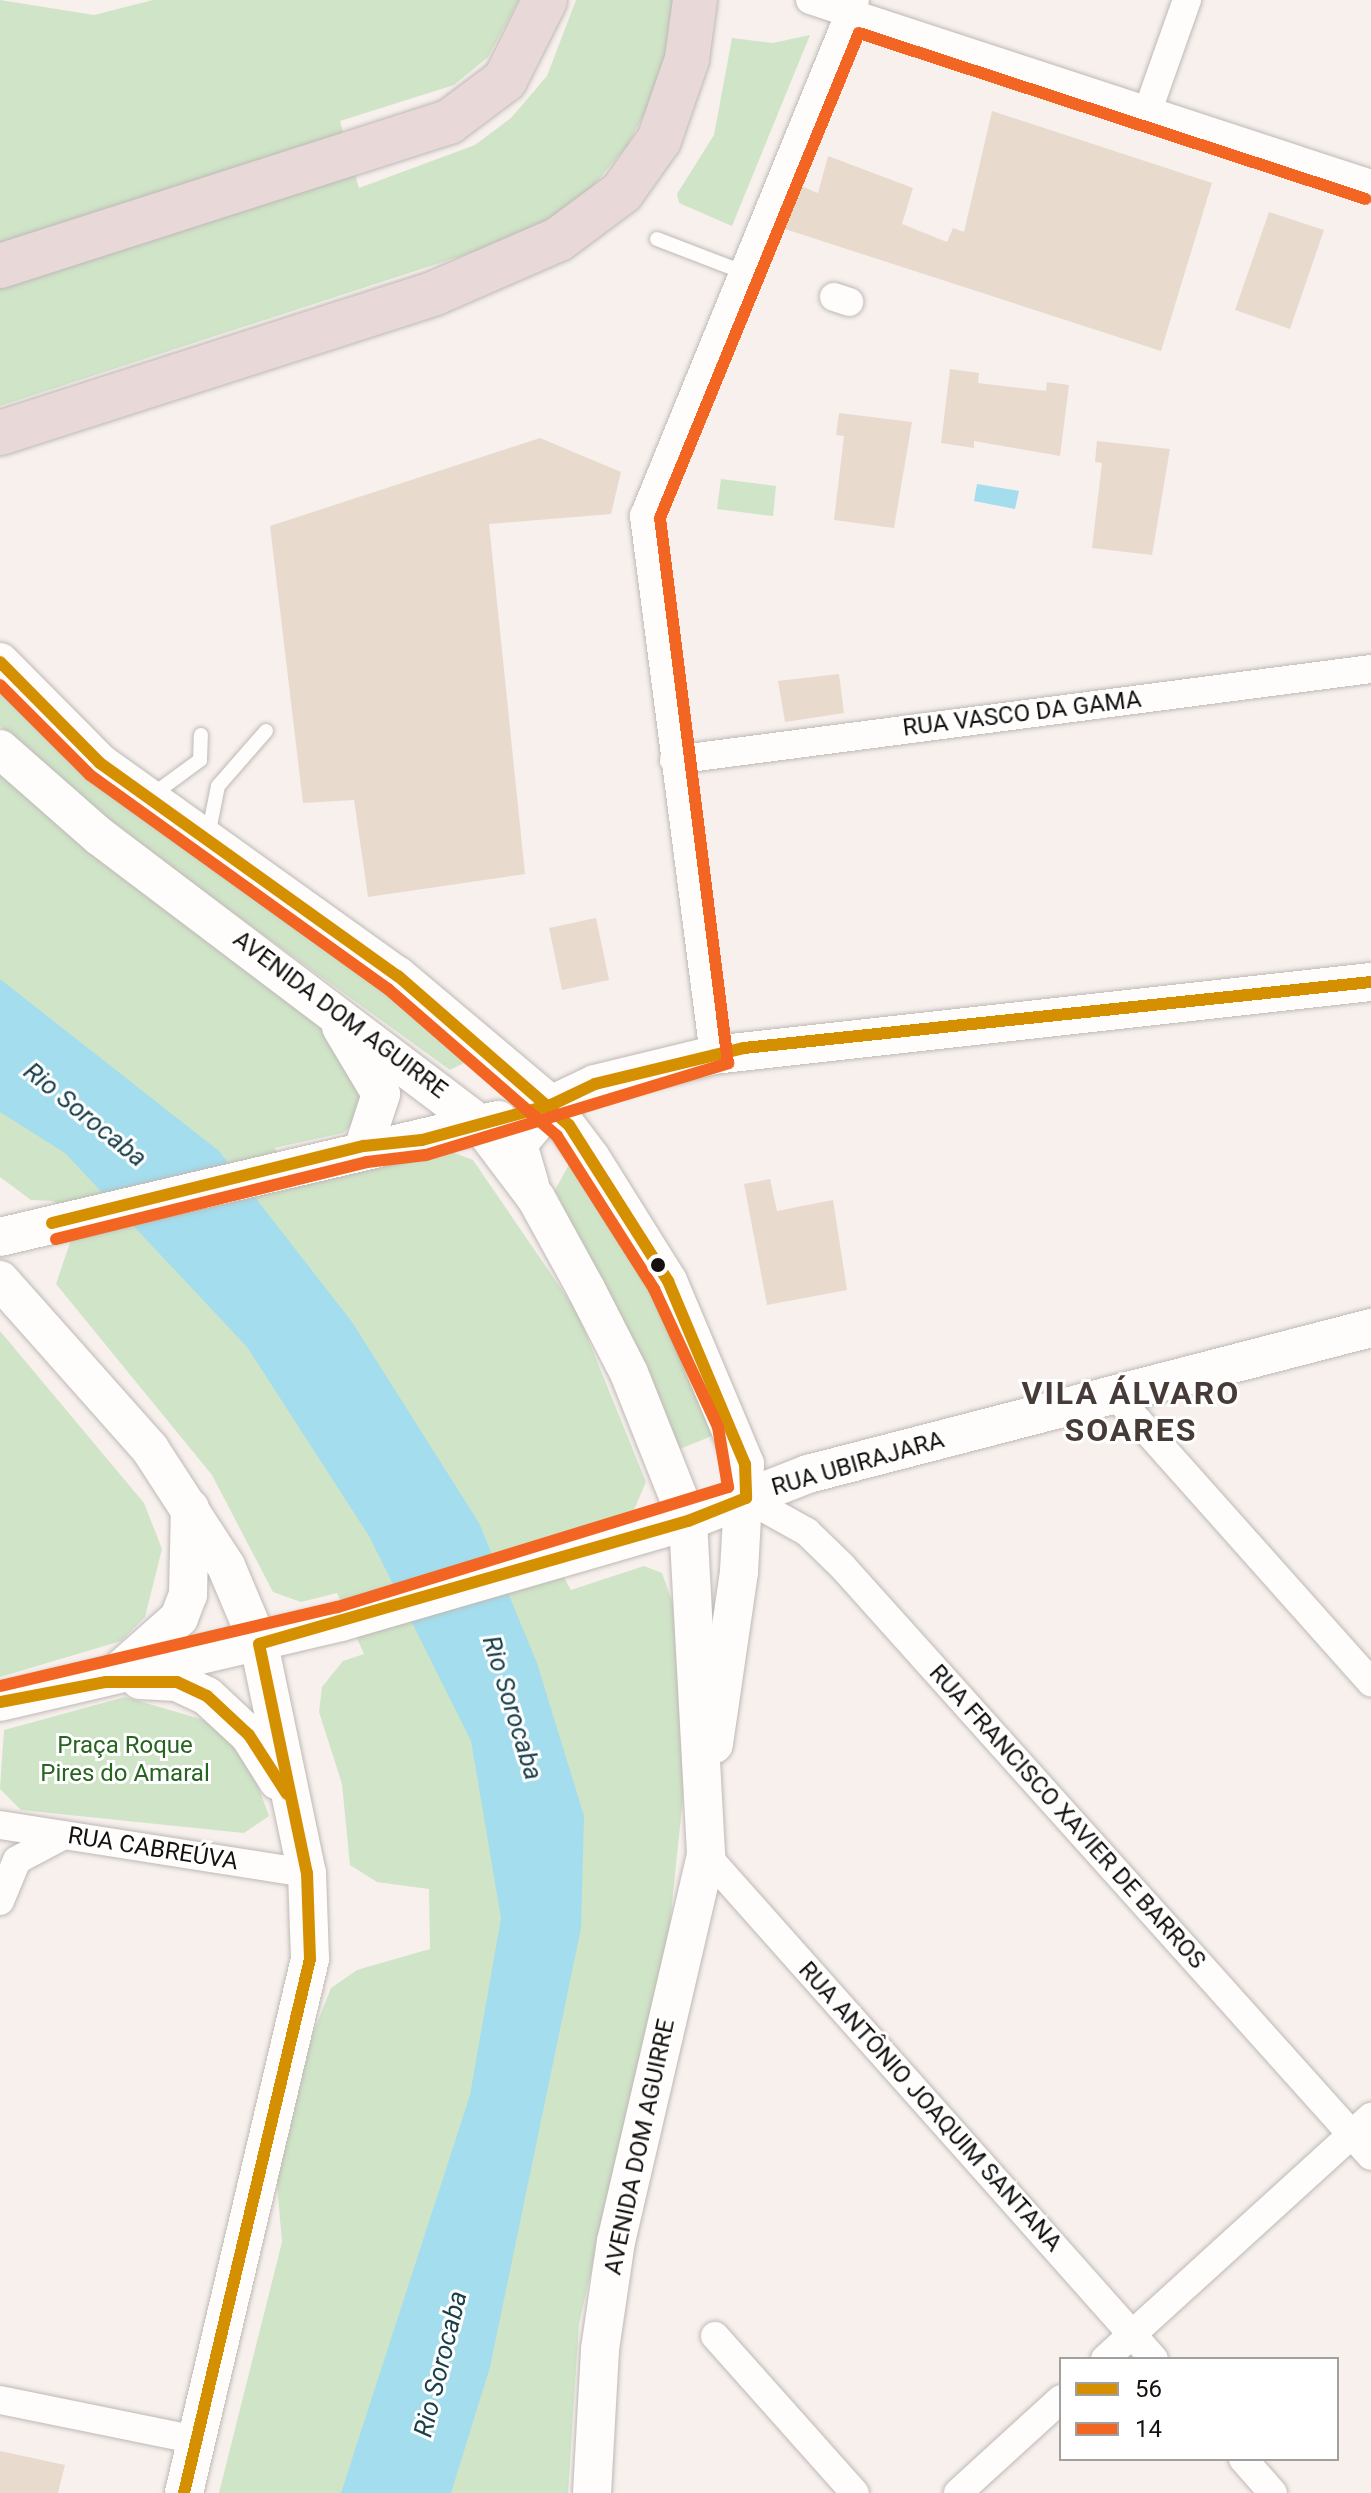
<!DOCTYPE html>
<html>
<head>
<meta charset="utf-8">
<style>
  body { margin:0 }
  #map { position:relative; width:1371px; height:2493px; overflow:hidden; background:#f7f0ec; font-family:Roboto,sans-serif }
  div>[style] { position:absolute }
  .green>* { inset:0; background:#d0e4c8 }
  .water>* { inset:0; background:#a4dded }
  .building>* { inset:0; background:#e8dbce }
  .roads { filter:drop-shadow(0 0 2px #beb9b6) drop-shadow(0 0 2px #beb9b6) }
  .service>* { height:14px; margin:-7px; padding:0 7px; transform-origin:7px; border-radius:7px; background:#fefdfc }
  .minor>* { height:28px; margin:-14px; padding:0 14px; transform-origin:14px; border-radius:14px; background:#fefdfc }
  .secondary>* { height:38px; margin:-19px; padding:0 19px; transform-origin:19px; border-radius:19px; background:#fefdfc }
  .motorway>* { height:44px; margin:-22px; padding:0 22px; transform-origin:22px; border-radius:22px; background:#e8d9d8 }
  .bus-1>* { height:12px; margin:-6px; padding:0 6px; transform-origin:6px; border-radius:6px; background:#d59002 }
  .bus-2>* { height:12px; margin:-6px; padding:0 6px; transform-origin:6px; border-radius:6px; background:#f26522 }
  .dots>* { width:22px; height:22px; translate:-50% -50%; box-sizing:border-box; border:4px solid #fff; border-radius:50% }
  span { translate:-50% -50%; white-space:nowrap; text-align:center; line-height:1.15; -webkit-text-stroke:6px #fff; paint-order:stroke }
  .street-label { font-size:24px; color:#15110f }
  .park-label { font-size:24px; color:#266420 }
  .water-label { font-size:26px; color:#183f4a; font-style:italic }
  .district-label { font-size:32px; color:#463b36; font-weight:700; letter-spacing:2px }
  .legend { position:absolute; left:1059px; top:2357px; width:280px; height:104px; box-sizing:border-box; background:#fff; border:2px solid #a1a09f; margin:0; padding:10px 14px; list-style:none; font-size:24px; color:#15110f }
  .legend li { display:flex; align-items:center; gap:16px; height:40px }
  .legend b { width:40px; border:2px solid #a1a09f }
</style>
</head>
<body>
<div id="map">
  <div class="green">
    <div style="clip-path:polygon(0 0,94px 15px,153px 0,519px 0,488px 57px,454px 85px,340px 121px,359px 188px,475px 145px,511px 118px,547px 76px,576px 0,673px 0,674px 23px,660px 85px,627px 146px,587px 193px,535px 232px,0 406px)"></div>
    <div style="clip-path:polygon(810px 35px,732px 226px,679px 203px,677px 194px,714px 135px,732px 38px,773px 43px)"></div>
    <div style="clip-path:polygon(721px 479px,776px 486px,773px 516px,717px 509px)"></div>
    <div style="clip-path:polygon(0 676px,374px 975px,470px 1060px,450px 1070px,99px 816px,0 726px)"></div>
    <div style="clip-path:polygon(0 770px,346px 1047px,366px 1111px,343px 1133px,274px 1148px,310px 1182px,441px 1148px,473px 1160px,577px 1312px,646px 1482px,633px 1512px,543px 1541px,571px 1590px,644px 1566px,662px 1573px,673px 1604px,684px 1788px,669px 1932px,579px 2324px,568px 2493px,219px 2493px,282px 2242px,276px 2173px,310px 2041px,331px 1988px,357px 1970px,430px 1949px,429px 1889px,377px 1882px,350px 1865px,342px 1784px,319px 1712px,322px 1687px,343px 1661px,364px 1654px,337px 1593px,301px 1602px,273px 1592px,212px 1475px,56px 1284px,72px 1237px,83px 1234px,53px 1201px,31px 1200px,0 1177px)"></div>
    <div style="clip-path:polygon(571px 1161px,608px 1206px,724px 1431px,680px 1449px,555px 1190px)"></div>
    <div style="clip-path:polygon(0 1331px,144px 1503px,162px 1549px,145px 1617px,121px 1641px,0 1677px)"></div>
    <div style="clip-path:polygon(125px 1697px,204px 1720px,244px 1748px,269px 1816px,244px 1833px,21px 1810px,0 1789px,4px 1730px)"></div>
  </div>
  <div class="water">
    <div style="clip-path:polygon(977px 484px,1019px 491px,1015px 509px,974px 501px)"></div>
    <div style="clip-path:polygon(0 979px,219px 1151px,352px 1322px,479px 1523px,537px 1663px,584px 1816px,581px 1928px,490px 2367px,451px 2493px,341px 2493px,470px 2095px,501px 1918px,471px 1741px,369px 1536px,247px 1347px,65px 1153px,0 1112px)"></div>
  </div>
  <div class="building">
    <div style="clip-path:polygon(992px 111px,1212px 183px,1161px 351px,785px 229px,801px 186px,818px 193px,828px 156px,913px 188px,902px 224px,947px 242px,953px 228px,964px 232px)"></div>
    <div style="clip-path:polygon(1269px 212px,1324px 230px,1290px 329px,1235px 310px)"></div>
    <div style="clip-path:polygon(950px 369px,979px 373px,978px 383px,1046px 391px,1047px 382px,1069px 385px,1060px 456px,974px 441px,974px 448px,941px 443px)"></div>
    <div style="clip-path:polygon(839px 413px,912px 422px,894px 528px,834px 520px,844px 436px,836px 435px)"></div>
    <div style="clip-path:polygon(540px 438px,621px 472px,611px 514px,489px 524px,525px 874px,368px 897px,354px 800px,303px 803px,270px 526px)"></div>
    <div style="clip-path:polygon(1097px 441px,1170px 449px,1152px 555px,1092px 548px,1102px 463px,1095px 462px)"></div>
    <div style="clip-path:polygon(839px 674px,844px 713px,785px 722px,778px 681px)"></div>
    <div style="clip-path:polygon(596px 918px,609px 980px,562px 990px,549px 928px)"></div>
    <div style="clip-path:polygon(770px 1179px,777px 1211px,833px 1200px,847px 1290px,767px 1305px,744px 1184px)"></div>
    <div style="clip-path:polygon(0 2451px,65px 2465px,58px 2493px,0 2493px)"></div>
  </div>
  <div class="roads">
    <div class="service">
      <div style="left:657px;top:239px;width:89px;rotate:21.1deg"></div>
      <div style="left:151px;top:796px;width:61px;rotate:-36.3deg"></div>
      <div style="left:200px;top:760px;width:25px;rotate:-88deg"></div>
      <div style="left:208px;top:836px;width:51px;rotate:-78.7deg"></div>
      <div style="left:218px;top:786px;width:73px;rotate:-48.9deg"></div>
    </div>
    <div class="minor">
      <div style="left:810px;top:0;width:590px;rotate:18.16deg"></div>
      <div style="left:1148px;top:110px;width:117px;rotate:-70.5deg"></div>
      <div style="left:834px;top:297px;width:16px;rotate:18deg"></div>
      <div style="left:674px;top:760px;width:703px;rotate:-7.44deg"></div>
      <div style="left:714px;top:1055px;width:544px;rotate:-97.4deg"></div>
      <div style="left:644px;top:516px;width:557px;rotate:-67.76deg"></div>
      <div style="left:1115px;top:1395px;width:385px;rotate:48.3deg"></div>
      <div style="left:746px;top:1498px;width:70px;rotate:29.1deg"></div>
      <div style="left:807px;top:1532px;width:49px;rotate:44.2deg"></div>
      <div style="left:842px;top:1566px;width:792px;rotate:48.12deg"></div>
      <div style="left:0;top:1825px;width:311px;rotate:8.9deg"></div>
      <div style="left:706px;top:1855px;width:674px;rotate:48.37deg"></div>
      <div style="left:0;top:1901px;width:44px;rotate:-67.5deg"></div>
      <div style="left:17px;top:1860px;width:53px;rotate:-28deg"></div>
      <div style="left:715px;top:2336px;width:210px;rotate:48.3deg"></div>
      <div style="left:1105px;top:2359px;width:360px;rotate:-42.3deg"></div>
      <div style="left:0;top:2400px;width:201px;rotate:11.5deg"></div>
      <div style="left:1243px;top:2459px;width:45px;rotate:48.6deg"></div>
      <div style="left:958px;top:2493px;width:139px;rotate:-42.4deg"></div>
    </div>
    <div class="secondary">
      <div style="left:0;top:662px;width:142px;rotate:45.3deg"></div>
      <div style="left:100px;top:763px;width:366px;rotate:35.6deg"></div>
      <div style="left:398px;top:976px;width:200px;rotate:40.1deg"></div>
      <div style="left:551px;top:1105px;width:66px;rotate:53deg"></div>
      <div style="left:591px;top:1158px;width:145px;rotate:58deg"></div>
      <div style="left:668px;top:1281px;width:199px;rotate:67.2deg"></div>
      <div style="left:745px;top:1464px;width:108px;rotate:93.2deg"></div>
      <div style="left:739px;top:1572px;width:174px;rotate:98.3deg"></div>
      <div style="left:0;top:749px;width:132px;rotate:41.3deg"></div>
      <div style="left:99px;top:836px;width:478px;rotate:37.1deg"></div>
      <div style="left:480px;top:1124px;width:93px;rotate:52.9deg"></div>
      <div style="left:536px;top:1198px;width:104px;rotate:61.2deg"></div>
      <div style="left:586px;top:1289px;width:94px;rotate:62.9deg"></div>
      <div style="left:629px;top:1373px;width:159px;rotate:68.3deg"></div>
      <div style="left:688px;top:1521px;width:334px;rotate:86.9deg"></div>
      <div style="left:706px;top:1855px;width:396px;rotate:103.1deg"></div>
      <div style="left:616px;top:2241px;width:110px;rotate:98.4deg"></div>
      <div style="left:600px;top:2350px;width:143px;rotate:93.2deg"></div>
      <div style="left:341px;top:1027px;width:78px;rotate:59.2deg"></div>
      <div style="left:381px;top:1094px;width:55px;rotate:108.1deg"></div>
      <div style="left:530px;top:1185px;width:43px;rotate:-106.3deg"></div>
      <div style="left:518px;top:1144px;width:51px;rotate:-49.8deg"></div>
      <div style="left:551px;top:1105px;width:49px;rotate:-25.5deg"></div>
      <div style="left:595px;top:1084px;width:122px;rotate:-13.7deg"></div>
      <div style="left:714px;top:1055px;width:661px;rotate:-6.34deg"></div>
      <div style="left:0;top:1237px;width:512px;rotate:-13.22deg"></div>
      <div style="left:0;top:1280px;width:226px;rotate:48.4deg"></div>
      <div style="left:150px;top:1449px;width:140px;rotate:57deg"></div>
      <div style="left:226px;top:1566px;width:85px;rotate:67.1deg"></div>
      <div style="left:259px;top:1644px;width:234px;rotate:78.2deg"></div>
      <div style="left:307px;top:1873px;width:86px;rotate:88deg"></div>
      <div style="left:310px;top:1959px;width:549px;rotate:103.28deg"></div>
      <div style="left:117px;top:1673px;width:83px;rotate:-41.6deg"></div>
      <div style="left:179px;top:1618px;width:25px;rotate:-69deg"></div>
      <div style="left:188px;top:1595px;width:87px;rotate:-88.7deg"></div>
      <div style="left:140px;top:1680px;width:37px;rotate:3deg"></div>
      <div style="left:177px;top:1682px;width:33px;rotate:25deg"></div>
      <div style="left:207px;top:1696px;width:57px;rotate:42.9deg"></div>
      <div style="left:249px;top:1735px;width:54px;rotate:57.8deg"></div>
      <div style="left:0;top:1702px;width:350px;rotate:-13.2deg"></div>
      <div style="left:341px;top:1622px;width:361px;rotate:-16.2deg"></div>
      <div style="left:688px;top:1521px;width:129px;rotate:-21.4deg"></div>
      <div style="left:808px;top:1474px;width:582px;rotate:-14.54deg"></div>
    </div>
    <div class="motorway">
      <div style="left:0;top:266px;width:472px;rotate:-17.8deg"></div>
      <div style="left:449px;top:122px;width:70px;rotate:-36.9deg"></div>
      <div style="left:505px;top:80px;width:89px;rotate:-63.4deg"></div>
      <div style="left:0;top:433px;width:457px;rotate:-17.8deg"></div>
      <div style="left:435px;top:293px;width:135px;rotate:-23.5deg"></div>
      <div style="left:559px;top:239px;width:79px;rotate:-36.7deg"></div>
      <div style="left:622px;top:192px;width:64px;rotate:-54.6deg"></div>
      <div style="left:659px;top:140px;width:86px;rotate:-70.9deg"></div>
      <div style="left:687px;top:59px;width:60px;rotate:-82.3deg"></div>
    </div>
  </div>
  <div class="bus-1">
    <div style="left:0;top:662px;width:142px;rotate:45.3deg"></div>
    <div style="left:100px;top:763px;width:366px;rotate:35.6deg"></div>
    <div style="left:398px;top:976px;width:227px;rotate:41.1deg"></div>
    <div style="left:569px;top:1125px;width:185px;rotate:57.6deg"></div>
    <div style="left:668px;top:1281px;width:199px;rotate:67.2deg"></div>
    <div style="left:745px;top:1464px;width:34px;rotate:88deg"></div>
    <div style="left:746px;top:1498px;width:62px;rotate:158.4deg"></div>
    <div style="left:688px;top:1521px;width:446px;rotate:164deg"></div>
    <div style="left:259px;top:1644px;width:234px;rotate:78.2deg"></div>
    <div style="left:307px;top:1873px;width:86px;rotate:88deg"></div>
    <div style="left:310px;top:1959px;width:549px;rotate:103.28deg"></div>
    <div style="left:52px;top:1223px;width:321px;rotate:-13.9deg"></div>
    <div style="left:364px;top:1146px;width:58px;rotate:-5.9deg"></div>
    <div style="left:422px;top:1140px;width:134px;rotate:-15.2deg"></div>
    <div style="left:551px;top:1105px;width:49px;rotate:-25.5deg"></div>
    <div style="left:595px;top:1084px;width:153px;rotate:-13.6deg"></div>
    <div style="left:744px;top:1048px;width:630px;rotate:-6.01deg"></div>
    <div style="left:0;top:1702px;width:108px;rotate:-10.7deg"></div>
    <div style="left:106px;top:1682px;width:71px"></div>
    <div style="left:177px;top:1682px;width:33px;rotate:25deg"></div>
    <div style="left:207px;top:1696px;width:57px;rotate:42.9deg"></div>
    <div style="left:249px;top:1735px;width:70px;rotate:57.2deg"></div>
  </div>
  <div class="bus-2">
    <div style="left:0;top:685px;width:127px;rotate:45deg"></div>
    <div style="left:90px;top:775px;width:367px;rotate:35.7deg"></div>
    <div style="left:388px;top:989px;width:224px;rotate:41deg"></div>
    <div style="left:557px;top:1136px;width:181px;rotate:57.6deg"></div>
    <div style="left:654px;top:1289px;width:152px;rotate:65.1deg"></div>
    <div style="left:718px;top:1427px;width:61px;rotate:80.5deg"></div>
    <div style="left:728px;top:1487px;width:409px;rotate:162.9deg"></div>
    <div style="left:337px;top:1607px;width:346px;rotate:166.8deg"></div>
    <div style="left:56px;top:1239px;width:320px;rotate:-13.9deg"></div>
    <div style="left:367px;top:1162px;width:59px;rotate:-6.8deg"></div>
    <div style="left:426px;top:1155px;width:316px;rotate:-16.9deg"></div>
    <div style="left:728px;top:1063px;width:549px;rotate:-97.11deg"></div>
    <div style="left:660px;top:518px;width:524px;rotate:-67.69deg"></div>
    <div style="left:859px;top:33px;width:533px;rotate:18.13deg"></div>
  </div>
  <div class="dots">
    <div style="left:658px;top:1265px;background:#15110f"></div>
  </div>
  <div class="street-label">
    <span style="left:1022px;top:714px;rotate:-7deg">RUA VASCO DA GAMA</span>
    <span style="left:340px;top:1015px;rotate:37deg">AVENIDA DOM AGUIRRE</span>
    <span style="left:858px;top:1464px;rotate:-16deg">RUA UBIRAJARA</span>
    <span style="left:1067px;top:1817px;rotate:48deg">RUA FRANCISCO XAVIER DE BARROS</span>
    <span style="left:153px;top:1849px;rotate:9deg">RUA CABREÚVA</span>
    <span style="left:930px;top:2107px;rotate:48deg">RUA ANTÔNIO JOAQUIM SANTANA</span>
    <span style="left:640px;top:2147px;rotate:-78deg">AVENIDA DOM AGUIRRE</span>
  </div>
  <div class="park-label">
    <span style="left:125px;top:1760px">Praça Roque<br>Pires do Amaral</span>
  </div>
  <div class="water-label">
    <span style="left:85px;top:1115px;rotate:39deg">Rio Sorocaba</span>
    <span style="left:512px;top:1708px;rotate:73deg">Rio Sorocaba</span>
    <span style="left:441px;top:2364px;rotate:-76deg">Rio Sorocaba</span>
  </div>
  <div class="district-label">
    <span style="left:1131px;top:1412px">VILA ÁLVARO<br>SOARES</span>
  </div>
  <ul class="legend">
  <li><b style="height:10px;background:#d59002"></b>56</li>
  <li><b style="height:10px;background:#f26522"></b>14</li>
  </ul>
</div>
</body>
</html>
